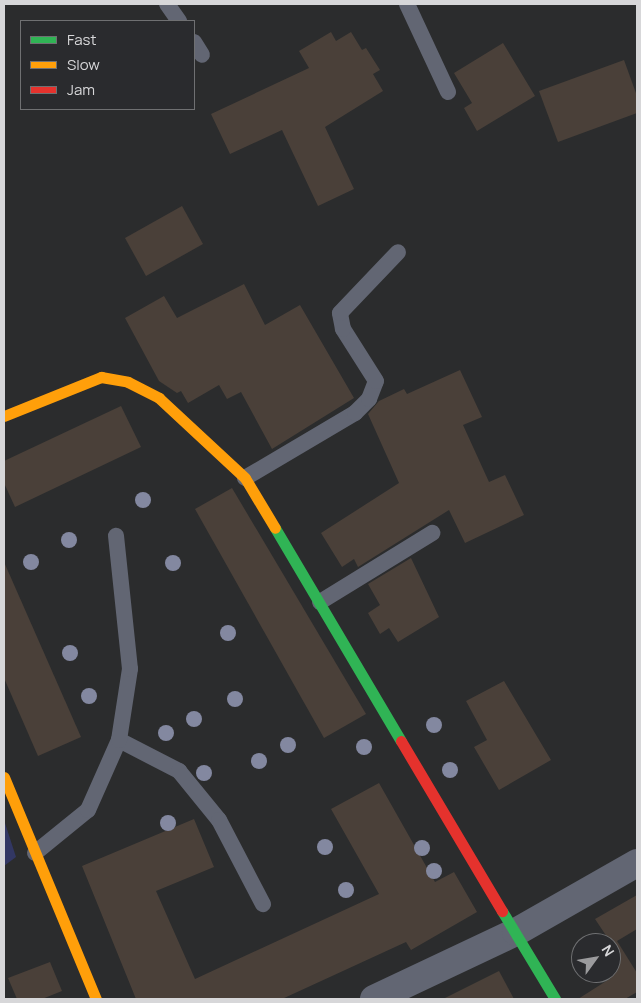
<!DOCTYPE html>
<html>
<head>
<meta charset="utf-8">
<style>
  body { margin:0 }
  #map { position:relative; width:641px; height:1003px; overflow:hidden; background:#2b2c2d; font-family:Manrope,sans-serif }
  div>[style] { position:absolute }
  .green>* { inset:0; background:#323763 }
  .building>* { inset:0; background:#4a4039 }
  .lane>* { height:16px; margin:-8px; padding:0 8px; transform-origin:8px; border-radius:8px; background:#626673 }
  .street>* { height:28px; margin:-14px; padding:0 14px; transform-origin:14px; border-radius:14px; background:#626673 }
  .fast>* { height:11px; margin:-5.5px; padding:0 5.5px; transform-origin:5.5px; border-radius:5.5px; background:#30b455 }
  .slow>* { height:11px; margin:-5.5px; padding:0 5.5px; transform-origin:5.5px; border-radius:5.5px; background:#ff9f0a }
  .jam>* { height:11px; margin:-5.5px; padding:0 5.5px; transform-origin:5.5px; border-radius:5.5px; background:#e5322d }
  .trees>* { width:16px; height:16px; margin:-8px; border-radius:50%; background:#8388a0 }
  span { translate:-50% -50%; white-space:nowrap; text-align:center; line-height:1.15; -webkit-text-stroke:5px #2a2b2e; paint-order:stroke }
  .frame { position:absolute; inset:0; border:5px solid #d7d7d9; pointer-events:none }
  .legend { position:absolute; left:20px; top:20px; width:175px; height:90px; box-sizing:border-box; background:#2a2b2e; border:1px solid #6f7072; margin:0; padding:6px 9px; list-style:none; font-size:15px; color:#d7d7d9 }
  .legend li { display:flex; align-items:center; gap:10px; height:25px }
  .legend b { width:25px; border:1px solid #6f7072 }
  .north { position:absolute; left:571px; top:933px; width:50px; height:50px; box-sizing:border-box; background:#2a2b2e; border:1px solid #6f7072; border-radius:50%; rotate:58deg; font-size:14px; font-weight:700; line-height:20px; text-align:center; color:#d7d7d9 }
  .north::after { content:''; display:block; margin:auto; width:18px; height:22px; background:#9b9b9d; clip-path:polygon(50% 0,100% 100%,50% 72%,0 100%) }
</style>
</head>
<body>
<div id="map">
  <div class="green">
    <div style="clip-path:polygon(4px 820px,16px 857px,4px 866px)"></div>
  </div>
  <div class="building">
    <div style="clip-path:polygon(331px 32px,336px 41px,351px 32px,362px 50px,366px 48px,380px 70px,373px 74px,383px 91px,325px 127px,354px 189px,318px 206px,282px 130px,230px 154px,211px 114px,309px 68px,299px 51px)"></div>
    <div style="clip-path:polygon(503px 43px,535px 96px,477px 131px,464px 108px,472px 103px,454px 73px)"></div>
    <div style="clip-path:polygon(624px 60px,637px 96px,637px 113px,558px 142px,539px 91px)"></div>
    <div style="clip-path:polygon(182px 206px,203px 244px,146px 276px,125px 238px)"></div>
    <div style="clip-path:polygon(244px 284px,265px 325px,300px 305px,354px 398px,272px 449px,241px 392px,227px 399px,219px 385px,188px 403px,181px 391px,177px 393px,159px 381px,125px 318px,164px 296px,177px 318px)"></div>
    <div style="clip-path:polygon(460px 370px,482px 417px,463px 425px,489px 482px,505px 475px,524px 515px,465px 543px,449px 510px,358px 567px,354px 559px,342px 567px,321px 533px,399px 483px,368px 414px,379px 401px,404px 389px,407px 394px)"></div>
    <div style="clip-path:polygon(121px 406px,141px 447px,15px 507px,4px 483px,4px 461px)"></div>
    <div style="clip-path:polygon(232px 488px,366px 714px,324px 738px,195px 509px)"></div>
    <div style="clip-path:polygon(411px 558px,439px 617px,398px 642px,389px 628px,380px 634px,368px 613px,380px 605px,368px 584px)"></div>
    <div style="clip-path:polygon(4px 562px,81px 737px,38px 756px,4px 678px)"></div>
    <div style="clip-path:polygon(504px 681px,551px 760px,499px 790px,474px 747px,487px 740px,466px 701px)"></div>
    <div style="clip-path:polygon(379px 783px,435px 882px,454px 872px,477px 912px,411px 950px,406px 942px,282px 999px,136px 999px,82px 866px,194px 819px,214px 867px,156px 891px,195px 979px,379px 894px,331px 809px)"></div>
    <div style="clip-path:polygon(637px 895px,637px 929px,617px 941px,637px 973px,637px 992px,625px 999px,578px 999px,611px 978px,611px 943px,595px 919px)"></div>
    <div style="clip-path:polygon(50px 962px,62px 991px,42px 999px,17px 999px,8px 978px)"></div>
    <div style="clip-path:polygon(499px 971px,514px 999px,443px 999px)"></div>
  </div>
  <div class="lane">
    <div style="left:167px;top:4px;width:21px;rotate:55deg"></div>
    <div style="left:407px;top:4px;width:97px;rotate:65deg"></div>
    <div style="left:194px;top:42px;width:15px;rotate:58deg"></div>
    <div style="left:245px;top:478px;width:128px;rotate:-30.6deg"></div>
    <div style="left:355px;top:413px;width:20px;rotate:-45deg"></div>
    <div style="left:369px;top:399px;width:19px;rotate:-69deg"></div>
    <div style="left:376px;top:381px;width:62px;rotate:-122.4deg"></div>
    <div style="left:343px;top:329px;width:16px;rotate:-101deg"></div>
    <div style="left:340px;top:313px;width:84px;rotate:-46.4deg"></div>
    <div style="left:320px;top:602px;width:132px;rotate:-31.6deg"></div>
    <div style="left:119px;top:740px;width:68px;rotate:27.3deg"></div>
    <div style="left:179px;top:771px;width:63px;rotate:50.8deg"></div>
    <div style="left:219px;top:820px;width:95px;rotate:62.4deg"></div>
    <div style="left:35px;top:853px;width:68px;rotate:-39.1deg"></div>
    <div style="left:88px;top:810px;width:77px;rotate:-66.1deg"></div>
    <div style="left:119px;top:740px;width:72px;rotate:-81.2deg"></div>
    <div style="left:130px;top:669px;width:134px;rotate:-96deg"></div>
  </div>
  <div class="street">
    <div style="left:374px;top:999px;width:157px;rotate:-25.3deg"></div>
    <div style="left:516px;top:932px;width:139px;rotate:-29.7deg"></div>
  </div>
  <div class="fast">
    <div style="left:275px;top:528px;width:247px;rotate:59.4deg"></div>
    <div style="left:502px;top:911px;width:103px;rotate:58.9deg"></div>
  </div>
  <div class="slow">
    <div style="left:4px;top:416px;width:105px;rotate:-21.9deg"></div>
    <div style="left:101px;top:377px;width:27px;rotate:10deg"></div>
    <div style="left:128px;top:382px;width:35px;rotate:27deg"></div>
    <div style="left:159px;top:398px;width:117px;rotate:42.9deg"></div>
    <div style="left:245px;top:478px;width:58px;rotate:59deg"></div>
    <div style="left:4px;top:777px;width:240px;rotate:67.5deg"></div>
  </div>
  <div class="jam">
    <div style="left:401px;top:741px;width:198px;rotate:59.3deg"></div>
  </div>
  <div class="trees">
    <div style="left:143px;top:500px"></div>
    <div style="left:69px;top:540px"></div>
    <div style="left:31px;top:562px"></div>
    <div style="left:173px;top:563px"></div>
    <div style="left:228px;top:633px"></div>
    <div style="left:70px;top:653px"></div>
    <div style="left:89px;top:696px"></div>
    <div style="left:235px;top:699px"></div>
    <div style="left:194px;top:719px"></div>
    <div style="left:434px;top:725px"></div>
    <div style="left:166px;top:733px"></div>
    <div style="left:288px;top:745px"></div>
    <div style="left:364px;top:747px"></div>
    <div style="left:259px;top:761px"></div>
    <div style="left:450px;top:770px"></div>
    <div style="left:204px;top:773px"></div>
    <div style="left:168px;top:823px"></div>
    <div style="left:325px;top:847px"></div>
    <div style="left:422px;top:848px"></div>
    <div style="left:434px;top:871px"></div>
    <div style="left:346px;top:890px"></div>
  </div>
  <div class="frame"></div>
  <ul class="legend">
  <li><b style="height:6px;background:#30b455"></b>Fast</li>
  <li><b style="height:6px;background:#ff9f0a"></b>Slow</li>
  <li><b style="height:6px;background:#e5322d"></b>Jam</li>
  </ul>
  <div class="north">N</div>
</div>
</body>
</html>
